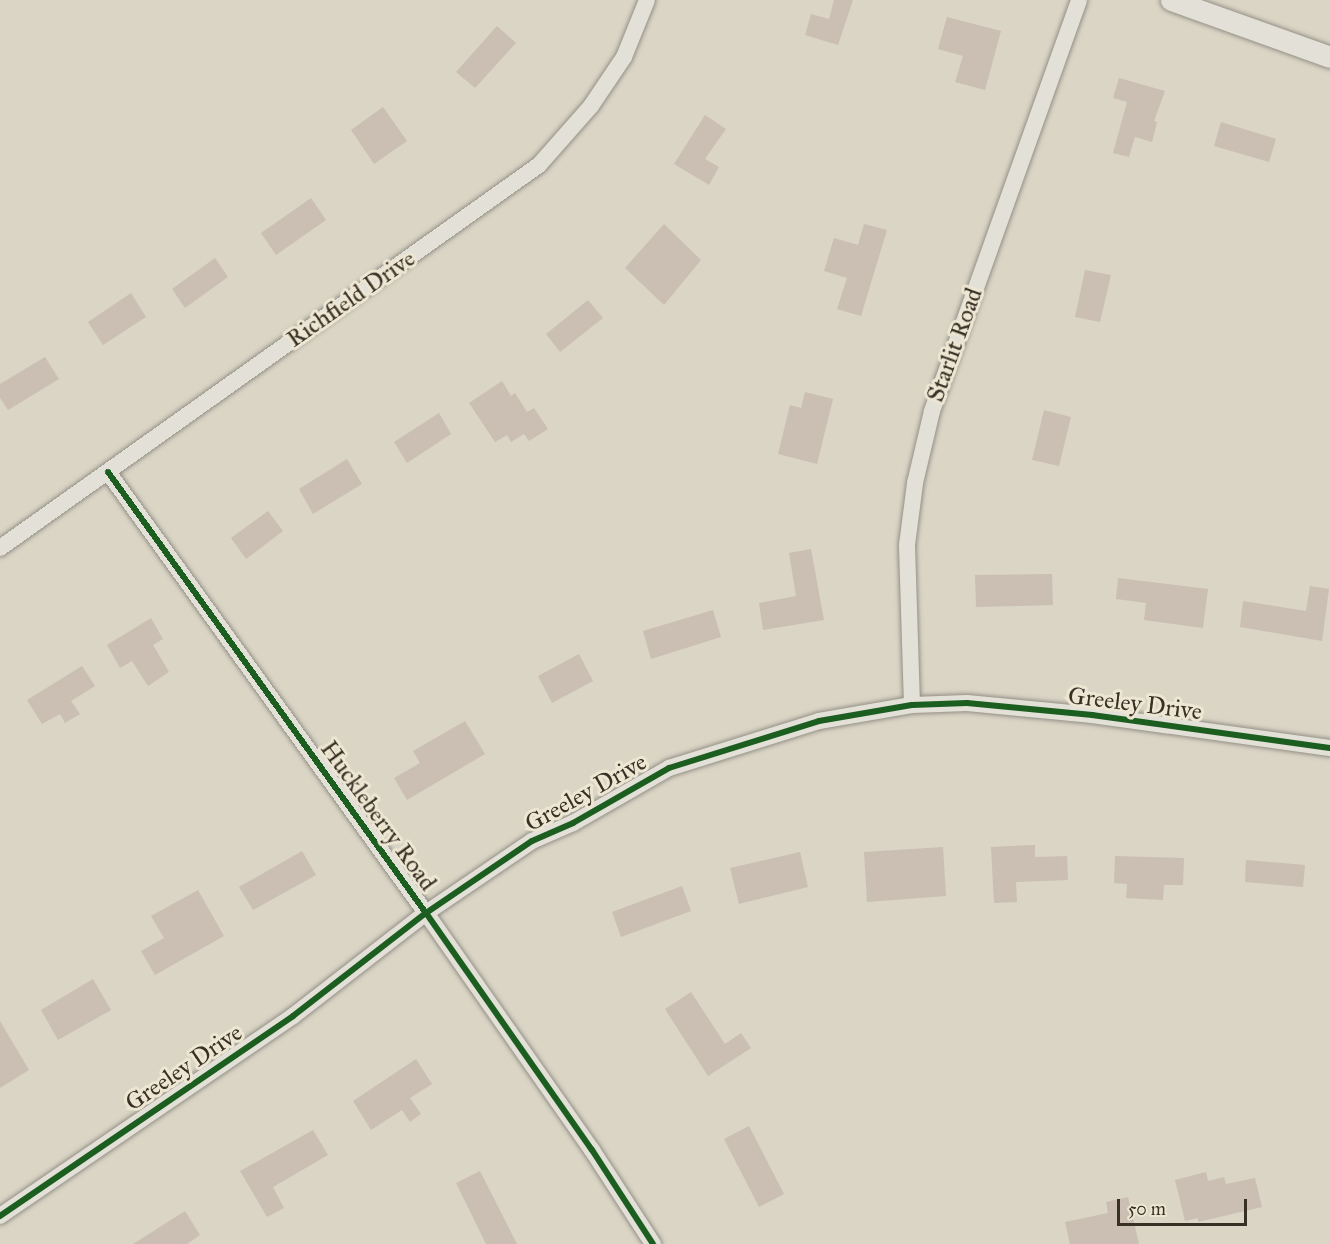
<!DOCTYPE html>
<html>
<head>
<meta charset="utf-8">
<style>
  body { margin:0 }
  #map { position:relative; width:1330px; height:1244px; overflow:hidden; background:#dad5c5; font-family:"IM FELL Great Primer",serif }
  div>[style] { position:absolute }
  .building>* { inset:0; background:#cbbeb3 }
  .roads { filter:drop-shadow(0 0 2px #949086) drop-shadow(0 0 2px #949086) }
  .minor>* { height:16px; margin:-8px; padding:0 8px; transform-origin:8px; border-radius:8px; background:#e3e0d8 }
  .tertiary>* { height:21px; margin:-10.5px; padding:0 10.5px; transform-origin:10.5px; border-radius:10.5px; background:#e3e0d8 }
  .cycleway>* { height:6px; margin:-3px; padding:0 3px; transform-origin:3px; border-radius:3px; background:#1b5e20 }
  span { translate:-50% -50%; white-space:nowrap; text-align:center; line-height:1.15; -webkit-text-stroke:6px #ede6d3; paint-order:stroke }
  .street-label { font-size:24px; color:#382f25 }
  .scale { position:absolute; left:1117px; top:1199px; width:130px; height:27px; box-sizing:border-box; border:3px solid #382f25; border-top:0; padding-left:8px; font-size:18px; line-height:21px; white-space:nowrap; color:#382f25; -webkit-text-stroke:4px #ede6d3; paint-order:stroke }
</style>
</head>
<body>
<div id="map">
  <div class="building">
    <div style="clip-path:polygon(834px 0,853px 0,838px 45px,805px 35px,811px 14px,829px 19px)"></div>
    <div style="clip-path:polygon(947px 17px,1001px 31px,985px 90px,955px 82px,963px 56px,938px 49px)"></div>
    <div style="clip-path:polygon(497px 26px,516px 43px,475px 88px,456px 72px)"></div>
    <div style="clip-path:polygon(1119px 78px,1165px 91px,1154px 121px,1157px 122px,1152px 142px,1135px 137px,1129px 157px,1113px 153px,1127px 102px,1113px 98px)"></div>
    <div style="clip-path:polygon(383px 107px,407px 141px,374px 164px,351px 130px)"></div>
    <div style="clip-path:polygon(705px 115px,726px 129px,705px 159px,719px 167px,709px 185px,674px 164px)"></div>
    <div style="clip-path:polygon(1221px 122px,1276px 139px,1269px 162px,1214px 146px)"></div>
    <div style="clip-path:polygon(311px 198px,326px 220px,276px 255px,261px 233px)"></div>
    <div style="clip-path:polygon(664px 224px,701px 260px,664px 305px,625px 268px)"></div>
    <div style="clip-path:polygon(864px 224px,887px 230px,861px 316px,837px 309px,847px 278px,824px 271px,834px 238px,858px 245px)"></div>
    <div style="clip-path:polygon(215px 258px,228px 277px,185px 308px,172px 289px)"></div>
    <div style="clip-path:polygon(1085px 270px,1111px 275px,1100px 322px,1075px 317px)"></div>
    <div style="clip-path:polygon(131px 293px,146px 317px,103px 345px,88px 322px)"></div>
    <div style="clip-path:polygon(588px 300px,603px 318px,560px 352px,546px 334px)"></div>
    <div style="clip-path:polygon(45px 357px,59px 379px,8px 410px,0 398px,0 384px)"></div>
    <div style="clip-path:polygon(502px 381px,511px 396px,515px 393px,527px 412px,534px 408px,548px 429px,529px 441px,524px 434px,511px 442px,507px 435px,495px 442px,469px 403px)"></div>
    <div style="clip-path:polygon(805px 392px,833px 399px,817px 464px,778px 454px,790px 405px,801px 408px)"></div>
    <div style="clip-path:polygon(1044px 410px,1071px 417px,1059px 466px,1032px 460px)"></div>
    <div style="clip-path:polygon(439px 413px,451px 434px,407px 463px,394px 442px)"></div>
    <div style="clip-path:polygon(347px 459px,362px 484px,313px 514px,299px 489px)"></div>
    <div style="clip-path:polygon(268px 511px,283px 531px,246px 559px,231px 538px)"></div>
    <div style="clip-path:polygon(811px 549px,824px 620px,763px 630px,759px 603px,796px 596px,789px 553px)"></div>
    <div style="clip-path:polygon(1052px 574px,1053px 605px,976px 607px,975px 575px)"></div>
    <div style="clip-path:polygon(1118px 578px,1208px 589px,1203px 628px,1144px 620px,1146px 603px,1116px 599px)"></div>
    <div style="clip-path:polygon(1310px 586px,1329px 589px,1322px 641px,1240px 627px,1243px 601px,1306px 611px)"></div>
    <div style="clip-path:polygon(713px 610px,721px 637px,651px 659px,643px 631px)"></div>
    <div style="clip-path:polygon(151px 618px,163px 639px,153px 645px,169px 672px,148px 686px,132px 661px,120px 668px,107px 645px)"></div>
    <div style="clip-path:polygon(579px 654px,593px 681px,552px 703px,538px 676px)"></div>
    <div style="clip-path:polygon(82px 666px,95px 686px,71px 701px,80px 714px,65px 723px,60px 714px,42px 724px,27px 700px)"></div>
    <div style="clip-path:polygon(465px 721px,485px 754px,407px 800px,394px 778px,420px 763px,413px 751px)"></div>
    <div style="clip-path:polygon(1035px 845px,1035px 857px,1067px 856px,1068px 880px,1016px 882px,1017px 902px,994px 903px,991px 847px)"></div>
    <div style="clip-path:polygon(943px 847px,946px 896px,867px 902px,864px 852px)"></div>
    <div style="clip-path:polygon(302px 851px,316px 875px,253px 910px,239px 887px)"></div>
    <div style="clip-path:polygon(800px 852px,808px 887px,739px 904px,730px 868px)"></div>
    <div style="clip-path:polygon(1115px 856px,1184px 858px,1183px 885px,1164px 885px,1163px 900px,1126px 898px,1127px 884px,1114px 883px)"></div>
    <div style="clip-path:polygon(1246px 860px,1305px 865px,1303px 887px,1245px 882px)"></div>
    <div style="clip-path:polygon(682px 886px,691px 911px,621px 937px,612px 912px)"></div>
    <div style="clip-path:polygon(198px 890px,224px 936px,155px 975px,141px 951px,164px 938px,151px 916px)"></div>
    <div style="clip-path:polygon(93px 979px,111px 1010px,58px 1040px,41px 1010px)"></div>
    <div style="clip-path:polygon(691px 992px,725px 1044px,741px 1033px,751px 1048px,708px 1076px,665px 1009px)"></div>
    <div style="clip-path:polygon(0 1021px,29px 1070px,0 1088px)"></div>
    <div style="clip-path:polygon(416px 1059px,432px 1084px,410px 1098px,421px 1114px,410px 1122px,402px 1110px,371px 1130px,353px 1101px)"></div>
    <div style="clip-path:polygon(749px 1126px,784px 1194px,759px 1207px,724px 1139px)"></div>
    <div style="clip-path:polygon(313px 1130px,328px 1155px,273px 1187px,284px 1208px,267px 1217px,240px 1171px)"></div>
    <div style="clip-path:polygon(480px 1171px,517px 1244px,486px 1244px,456px 1183px)"></div>
    <div style="clip-path:polygon(1206px 1172px,1208px 1181px,1224px 1177px,1226px 1184px,1255px 1178px,1262px 1207px,1198px 1222px,1198px 1218px,1185px 1221px,1175px 1180px)"></div>
    <div style="clip-path:polygon(1128px 1197px,1139px 1244px,1070px 1244px,1065px 1222px,1108px 1213px,1106px 1202px)"></div>
    <div style="clip-path:polygon(185px 1211px,200px 1235px,187px 1244px,133px 1244px)"></div>
  </div>
  <div class="roads">
    <div class="minor">
      <div style="left:108px;top:472px;width:544px;rotate:54.21deg"></div>
      <div style="left:426px;top:913px;width:289px;rotate:55deg"></div>
      <div style="left:592px;top:1150px;width:112px;rotate:57deg"></div>
      <div style="left:0;top:548px;width:661px;rotate:-35.4deg"></div>
      <div style="left:539px;top:165px;width:79px;rotate:-48.6deg"></div>
      <div style="left:591px;top:106px;width:59px;rotate:-56deg"></div>
      <div style="left:624px;top:57px;width:61px;rotate:-68deg"></div>
      <div style="left:912px;top:705px;width:160px;rotate:-91.8deg"></div>
      <div style="left:907px;top:545px;width:63px;rotate:-82.6deg"></div>
      <div style="left:915px;top:483px;width:74px;rotate:-76.7deg"></div>
      <div style="left:932px;top:411px;width:436px;rotate:-70.3deg"></div>
      <div style="left:0;top:1216px;width:355px;rotate:-34.3deg"></div>
      <div style="left:293px;top:1016px;width:168px;rotate:-37.8deg"></div>
      <div style="left:426px;top:913px;width:128px;rotate:-34.2deg"></div>
      <div style="left:532px;top:841px;width:45px;rotate:-23.7deg"></div>
      <div style="left:573px;top:823px;width:111px;rotate:-29.8deg"></div>
      <div style="left:669px;top:768px;width:157px;rotate:-17.4deg"></div>
      <div style="left:819px;top:721px;width:94px;rotate:-9.8deg"></div>
      <div style="left:912px;top:705px;width:55px;rotate:-2.1deg"></div>
      <div style="left:967px;top:703px;width:126px;rotate:5.5deg"></div>
      <div style="left:1092px;top:715px;width:240px;rotate:7.9deg"></div>
    </div>
    <div class="tertiary">
      <div style="left:1171px;top:0;width:169px;rotate:19.7deg"></div>
    </div>
  </div>
  <div class="cycleway">
    <div style="left:108px;top:472px;width:544px;rotate:54.21deg"></div>
    <div style="left:426px;top:913px;width:289px;rotate:55deg"></div>
    <div style="left:592px;top:1150px;width:112px;rotate:57deg"></div>
    <div style="left:0;top:1216px;width:355px;rotate:-34.3deg"></div>
    <div style="left:293px;top:1016px;width:168px;rotate:-37.8deg"></div>
    <div style="left:426px;top:913px;width:128px;rotate:-34.2deg"></div>
    <div style="left:532px;top:841px;width:45px;rotate:-23.7deg"></div>
    <div style="left:573px;top:823px;width:111px;rotate:-29.8deg"></div>
    <div style="left:669px;top:768px;width:157px;rotate:-17.4deg"></div>
    <div style="left:819px;top:721px;width:94px;rotate:-9.8deg"></div>
    <div style="left:912px;top:705px;width:55px;rotate:-2.1deg"></div>
    <div style="left:967px;top:703px;width:126px;rotate:5.5deg"></div>
    <div style="left:1092px;top:715px;width:240px;rotate:7.9deg"></div>
  </div>
  <div class="street-label">
    <span style="left:351px;top:299px;rotate:-35deg">Richfield Drive</span>
    <span style="left:955px;top:345px;rotate:-70deg">Starlit Road</span>
    <span style="left:1135px;top:704px;rotate:7deg">Greeley Drive</span>
    <span style="left:586px;top:793px;rotate:-29deg">Greeley Drive</span>
    <span style="left:378px;top:816px;rotate:54deg">Huckleberry Road</span>
    <span style="left:184px;top:1068px;rotate:-34deg">Greeley Drive</span>
  </div>
  <div class="scale">50 m</div>
</div>
</body>
</html>
